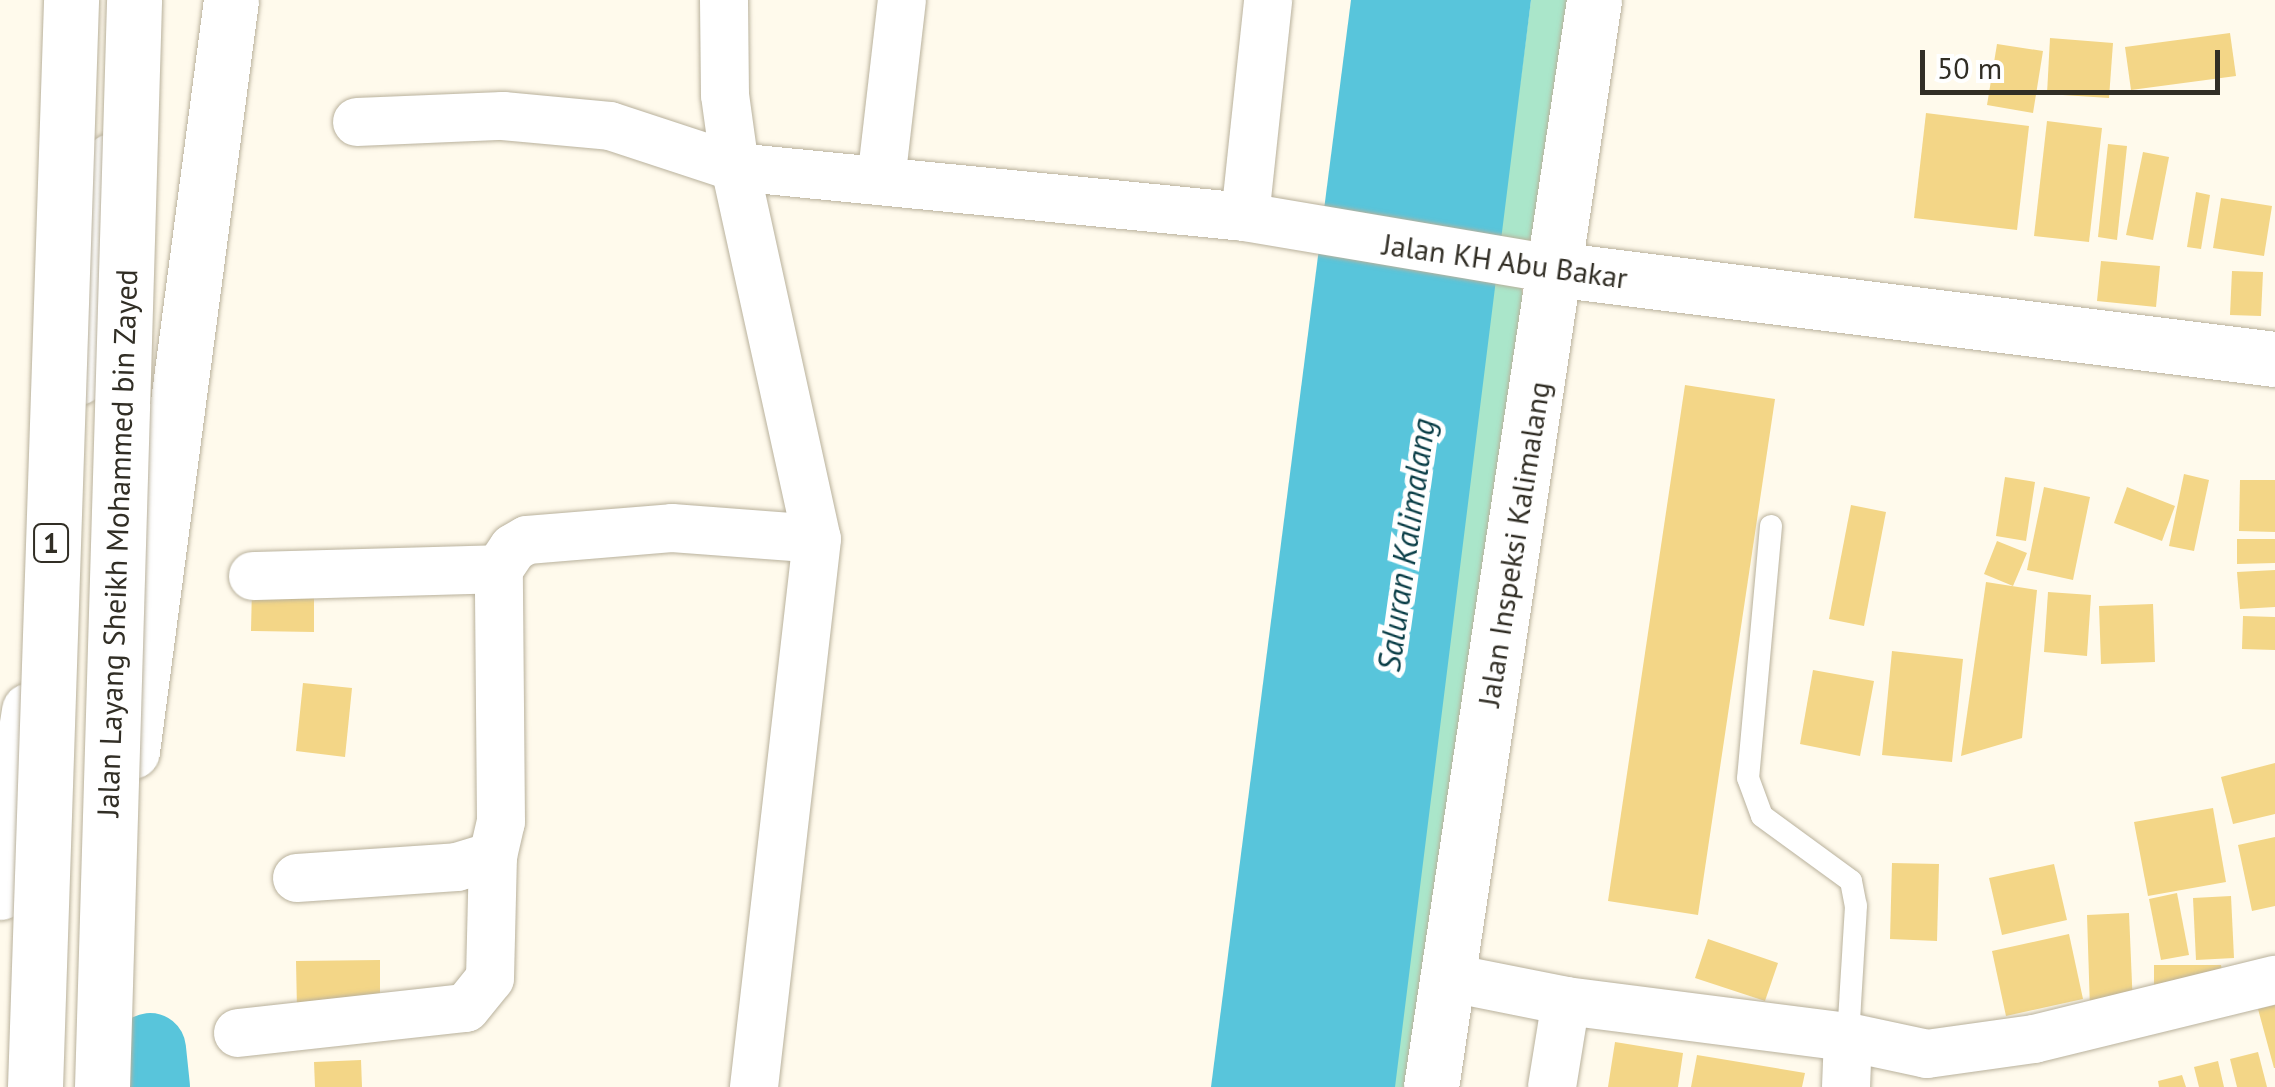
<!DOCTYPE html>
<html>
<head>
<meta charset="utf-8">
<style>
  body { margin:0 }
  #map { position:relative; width:2275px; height:1087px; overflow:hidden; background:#fffaec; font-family:"PT Sans",sans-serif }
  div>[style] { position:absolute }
  .green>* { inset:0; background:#aae6ca }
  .water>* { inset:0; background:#58c5db }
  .river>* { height:72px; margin:-36px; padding:0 36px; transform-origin:36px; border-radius:36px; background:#58c5db }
  .building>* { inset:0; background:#f3d687 }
  .roads { filter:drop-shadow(0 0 2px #b9b19c) drop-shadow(0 0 2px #b9b19c) }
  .lane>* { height:22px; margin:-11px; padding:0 11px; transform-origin:11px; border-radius:11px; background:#fff }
  .street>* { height:48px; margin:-24px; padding:0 24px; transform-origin:24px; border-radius:24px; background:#fff }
  .secondary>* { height:55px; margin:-27.5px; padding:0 27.5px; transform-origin:27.5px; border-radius:27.5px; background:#fff }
  .primary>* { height:55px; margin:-27.5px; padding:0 27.5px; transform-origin:27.5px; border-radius:27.5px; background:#fff }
  .highway>* { height:55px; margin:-27.5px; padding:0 27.5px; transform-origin:27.5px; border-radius:27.5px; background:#fff }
  .bridges { filter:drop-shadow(0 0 2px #b9b19c) drop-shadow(0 0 2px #b9b19c) }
  .highway-bridge>* { height:55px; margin:-27.5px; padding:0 27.5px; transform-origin:27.5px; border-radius:27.5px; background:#fff }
  span { translate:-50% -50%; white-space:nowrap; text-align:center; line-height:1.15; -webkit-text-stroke:10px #fff; paint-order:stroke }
  .shield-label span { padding:2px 8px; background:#fff; border:2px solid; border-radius:8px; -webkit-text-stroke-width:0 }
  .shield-label { font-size:28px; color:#312e25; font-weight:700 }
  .street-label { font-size:30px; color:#312e25 }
  .water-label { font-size:32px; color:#093d46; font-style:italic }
  .scale { position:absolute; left:1920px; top:50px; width:300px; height:45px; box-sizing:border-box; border:5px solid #312e25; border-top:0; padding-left:12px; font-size:30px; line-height:35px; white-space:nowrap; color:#312e25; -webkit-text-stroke:8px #fff; paint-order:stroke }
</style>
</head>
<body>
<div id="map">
  <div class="green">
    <div style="clip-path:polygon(1531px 0,1594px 0,1567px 181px,1516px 263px,1540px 376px,1432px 1087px,1388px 1087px)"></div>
  </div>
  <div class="water">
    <div style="clip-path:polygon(1351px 0,1531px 0,1395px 1087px,1211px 1087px)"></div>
  </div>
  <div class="river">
    <div style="left:150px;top:1049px;width:38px;rotate:84deg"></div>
  </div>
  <div class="building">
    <div style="clip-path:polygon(2230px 33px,2236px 76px,2131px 90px,2125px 47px)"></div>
    <div style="clip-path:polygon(2050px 38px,2113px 43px,2109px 98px,2047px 94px)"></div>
    <div style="clip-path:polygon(1997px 44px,2043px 51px,2033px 113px,1987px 105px)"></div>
    <div style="clip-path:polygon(1926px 113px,2029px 126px,2017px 230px,1914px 218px)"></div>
    <div style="clip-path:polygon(2047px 121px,2102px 128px,2089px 242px,2034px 236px)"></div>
    <div style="clip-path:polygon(2108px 144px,2127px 146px,2117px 240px,2098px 237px)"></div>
    <div style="clip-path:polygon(2143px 152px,2169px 157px,2153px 240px,2126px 235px)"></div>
    <div style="clip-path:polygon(2196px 192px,2210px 195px,2201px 249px,2187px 247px)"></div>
    <div style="clip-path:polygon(2221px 198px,2272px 206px,2264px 256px,2213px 248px)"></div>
    <div style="clip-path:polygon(2101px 261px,2160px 266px,2156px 307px,2097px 301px)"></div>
    <div style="clip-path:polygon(2232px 271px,2263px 272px,2261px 316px,2230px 315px)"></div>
    <div style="clip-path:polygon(1685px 385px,1775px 399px,1698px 915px,1608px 901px)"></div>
    <div style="clip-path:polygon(2184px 474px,2209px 480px,2194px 551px,2169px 546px)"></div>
    <div style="clip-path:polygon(2005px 477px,2035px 482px,2026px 541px,1996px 536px)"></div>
    <div style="clip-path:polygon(2240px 480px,2275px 480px,2275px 532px,2239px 531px)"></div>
    <div style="clip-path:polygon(2044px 487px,2090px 497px,2073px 580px,2027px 570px)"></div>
    <div style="clip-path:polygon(2127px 487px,2175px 506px,2162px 541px,2114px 523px)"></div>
    <div style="clip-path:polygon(1851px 505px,1886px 512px,1864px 626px,1829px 619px)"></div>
    <div style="clip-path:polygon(2237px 539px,2275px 539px,2275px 563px,2237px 564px)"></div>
    <div style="clip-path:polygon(1997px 541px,2027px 553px,2013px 586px,1984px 574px)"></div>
    <div style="clip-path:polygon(2275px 570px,2275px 607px,2240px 609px,2237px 572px)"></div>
    <div style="clip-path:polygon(1986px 582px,2037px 590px,2022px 738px,1961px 756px)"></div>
    <div style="clip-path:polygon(252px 587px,314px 587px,314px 632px,251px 631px)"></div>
    <div style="clip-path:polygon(2048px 592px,2091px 595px,2087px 656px,2044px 652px)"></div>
    <div style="clip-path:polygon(2153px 604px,2155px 662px,2101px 664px,2099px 606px)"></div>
    <div style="clip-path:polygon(2243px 616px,2275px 617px,2275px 650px,2242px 649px)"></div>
    <div style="clip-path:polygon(1892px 651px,1963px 659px,1952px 762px,1882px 755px)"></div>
    <div style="clip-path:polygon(1813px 670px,1874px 681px,1860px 756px,1800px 744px)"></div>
    <div style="clip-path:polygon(303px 683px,352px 688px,345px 757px,296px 751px)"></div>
    <div style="clip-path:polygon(2275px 763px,2275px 814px,2233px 824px,2221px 777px)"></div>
    <div style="clip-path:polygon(2213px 808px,2226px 882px,2148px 896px,2134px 822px)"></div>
    <div style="clip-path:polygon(2275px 837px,2275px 906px,2252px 911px,2238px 845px)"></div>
    <div style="clip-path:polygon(1892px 863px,1939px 864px,1937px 941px,1890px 939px)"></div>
    <div style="clip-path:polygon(2054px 864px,2067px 920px,2002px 935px,1989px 878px)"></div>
    <div style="clip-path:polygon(2177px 893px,2189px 955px,2161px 960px,2149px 899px)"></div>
    <div style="clip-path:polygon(2231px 896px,2234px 958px,2196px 960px,2193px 898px)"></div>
    <div style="clip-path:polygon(2129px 913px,2133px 1007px,2090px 1009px,2087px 915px)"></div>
    <div style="clip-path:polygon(2069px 934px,2083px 999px,2006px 1016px,1992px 951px)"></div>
    <div style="clip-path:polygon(1708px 939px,1778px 963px,1765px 1001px,1695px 978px)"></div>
    <div style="clip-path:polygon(380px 960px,380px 1009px,297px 1009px,296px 961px)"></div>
    <div style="clip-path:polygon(2154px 965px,2221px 965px,2224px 982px,2154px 1005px)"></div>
    <div style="clip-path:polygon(2275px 1005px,2275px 1068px,2274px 1068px,2258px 1009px)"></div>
    <div style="clip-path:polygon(1615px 1042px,1683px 1053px,1678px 1087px,1608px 1087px)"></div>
    <div style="clip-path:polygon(2258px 1052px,2267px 1087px,2237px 1087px,2230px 1059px)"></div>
    <div style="clip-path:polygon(1697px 1055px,1805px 1073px,1802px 1087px,1691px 1087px)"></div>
    <div style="clip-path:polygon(361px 1060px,362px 1087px,315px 1087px,314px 1062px)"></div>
    <div style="clip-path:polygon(2218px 1061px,2224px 1087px,2199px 1087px,2194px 1067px)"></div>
    <div style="clip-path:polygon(2182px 1075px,2186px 1087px,2159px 1087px,2158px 1081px)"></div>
  </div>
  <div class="roads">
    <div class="lane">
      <div style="left:1771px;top:526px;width:253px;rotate:95.2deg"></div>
      <div style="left:1748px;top:778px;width:40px;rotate:69.8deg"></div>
      <div style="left:1762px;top:816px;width:110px;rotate:36.1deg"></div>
      <div style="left:1851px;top:881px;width:25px;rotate:79deg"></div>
      <div style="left:1856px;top:906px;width:131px;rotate:93.5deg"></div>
    </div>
    <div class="street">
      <div style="left:724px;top:0;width:95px;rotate:89.4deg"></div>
      <div style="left:725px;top:95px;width:73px;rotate:82.1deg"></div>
      <div style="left:735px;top:167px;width:381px;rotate:77.6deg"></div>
      <div style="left:817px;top:539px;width:552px;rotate:96.56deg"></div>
      <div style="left:357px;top:122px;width:146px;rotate:-2.4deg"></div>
      <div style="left:503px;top:116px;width:107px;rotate:5.3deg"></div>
      <div style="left:610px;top:126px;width:132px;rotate:18.2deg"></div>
      <div style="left:735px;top:167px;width:512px;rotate:5.6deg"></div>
      <div style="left:1245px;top:217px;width:313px;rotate:9.6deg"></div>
      <div style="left:881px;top:181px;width:182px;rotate:-83.4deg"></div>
      <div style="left:1245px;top:217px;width:218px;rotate:-83.9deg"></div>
      <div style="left:253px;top:576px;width:246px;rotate:-1.6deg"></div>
      <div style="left:297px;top:878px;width:160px;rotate:-3.9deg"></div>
      <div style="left:457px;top:867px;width:38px;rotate:-17deg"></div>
      <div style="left:493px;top:856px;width:35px;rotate:-77deg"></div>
      <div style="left:501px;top:822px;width:253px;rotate:-90.5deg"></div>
      <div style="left:499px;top:569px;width:25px;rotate:-56deg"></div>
      <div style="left:513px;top:548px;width:16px;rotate:-30deg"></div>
      <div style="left:527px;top:540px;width:145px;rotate:-4.7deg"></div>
      <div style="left:672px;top:528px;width:145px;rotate:4.3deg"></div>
      <div style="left:1446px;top:977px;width:122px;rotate:11.3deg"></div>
      <div style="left:1566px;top:1001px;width:284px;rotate:7.3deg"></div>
      <div style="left:1848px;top:1037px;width:81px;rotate:12.1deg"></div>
      <div style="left:1927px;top:1054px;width:108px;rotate:-8deg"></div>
      <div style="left:2034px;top:1039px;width:248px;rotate:-13.8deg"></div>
      <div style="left:238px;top:1033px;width:229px;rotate:-6.3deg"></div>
      <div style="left:466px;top:1008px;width:38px;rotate:-51deg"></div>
      <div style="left:490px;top:978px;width:122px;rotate:-88.6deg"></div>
      <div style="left:1552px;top:1087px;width:87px;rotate:-80.8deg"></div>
      <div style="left:1846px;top:1087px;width:50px;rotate:-87.7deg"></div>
    </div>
    <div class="secondary">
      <div style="left:1554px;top:269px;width:727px;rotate:7.12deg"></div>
    </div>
    <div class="primary">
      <div style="left:1431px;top:1087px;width:1099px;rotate:-81.47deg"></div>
    </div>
    <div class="highway">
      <div style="left:78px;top:377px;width:219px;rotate:-81.1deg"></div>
      <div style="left:132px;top:751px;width:757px;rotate:-82.49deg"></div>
      <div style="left:0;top:892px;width:184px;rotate:-80.9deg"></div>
    </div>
  </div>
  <div class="bridges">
    <div class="highway-bridge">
      <div style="left:35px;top:1087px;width:1088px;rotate:-88.1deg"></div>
      <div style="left:102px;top:1087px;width:1087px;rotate:-88.31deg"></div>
    </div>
  </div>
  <div class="shield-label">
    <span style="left:51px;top:543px">1</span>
  </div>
  <div class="street-label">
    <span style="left:1505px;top:261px;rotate:8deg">Jalan KH Abu Bakar</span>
    <span style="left:117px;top:543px;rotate:-88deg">Jalan Layang Sheikh Mohammed bin Zayed</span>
    <span style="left:1514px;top:544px;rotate:-81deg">Jalan Inspeksi Kalimalang</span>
  </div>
  <div class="water-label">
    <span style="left:1406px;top:545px;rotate:-82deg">Saluran Kalimalang</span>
  </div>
  <div class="scale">50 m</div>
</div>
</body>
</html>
